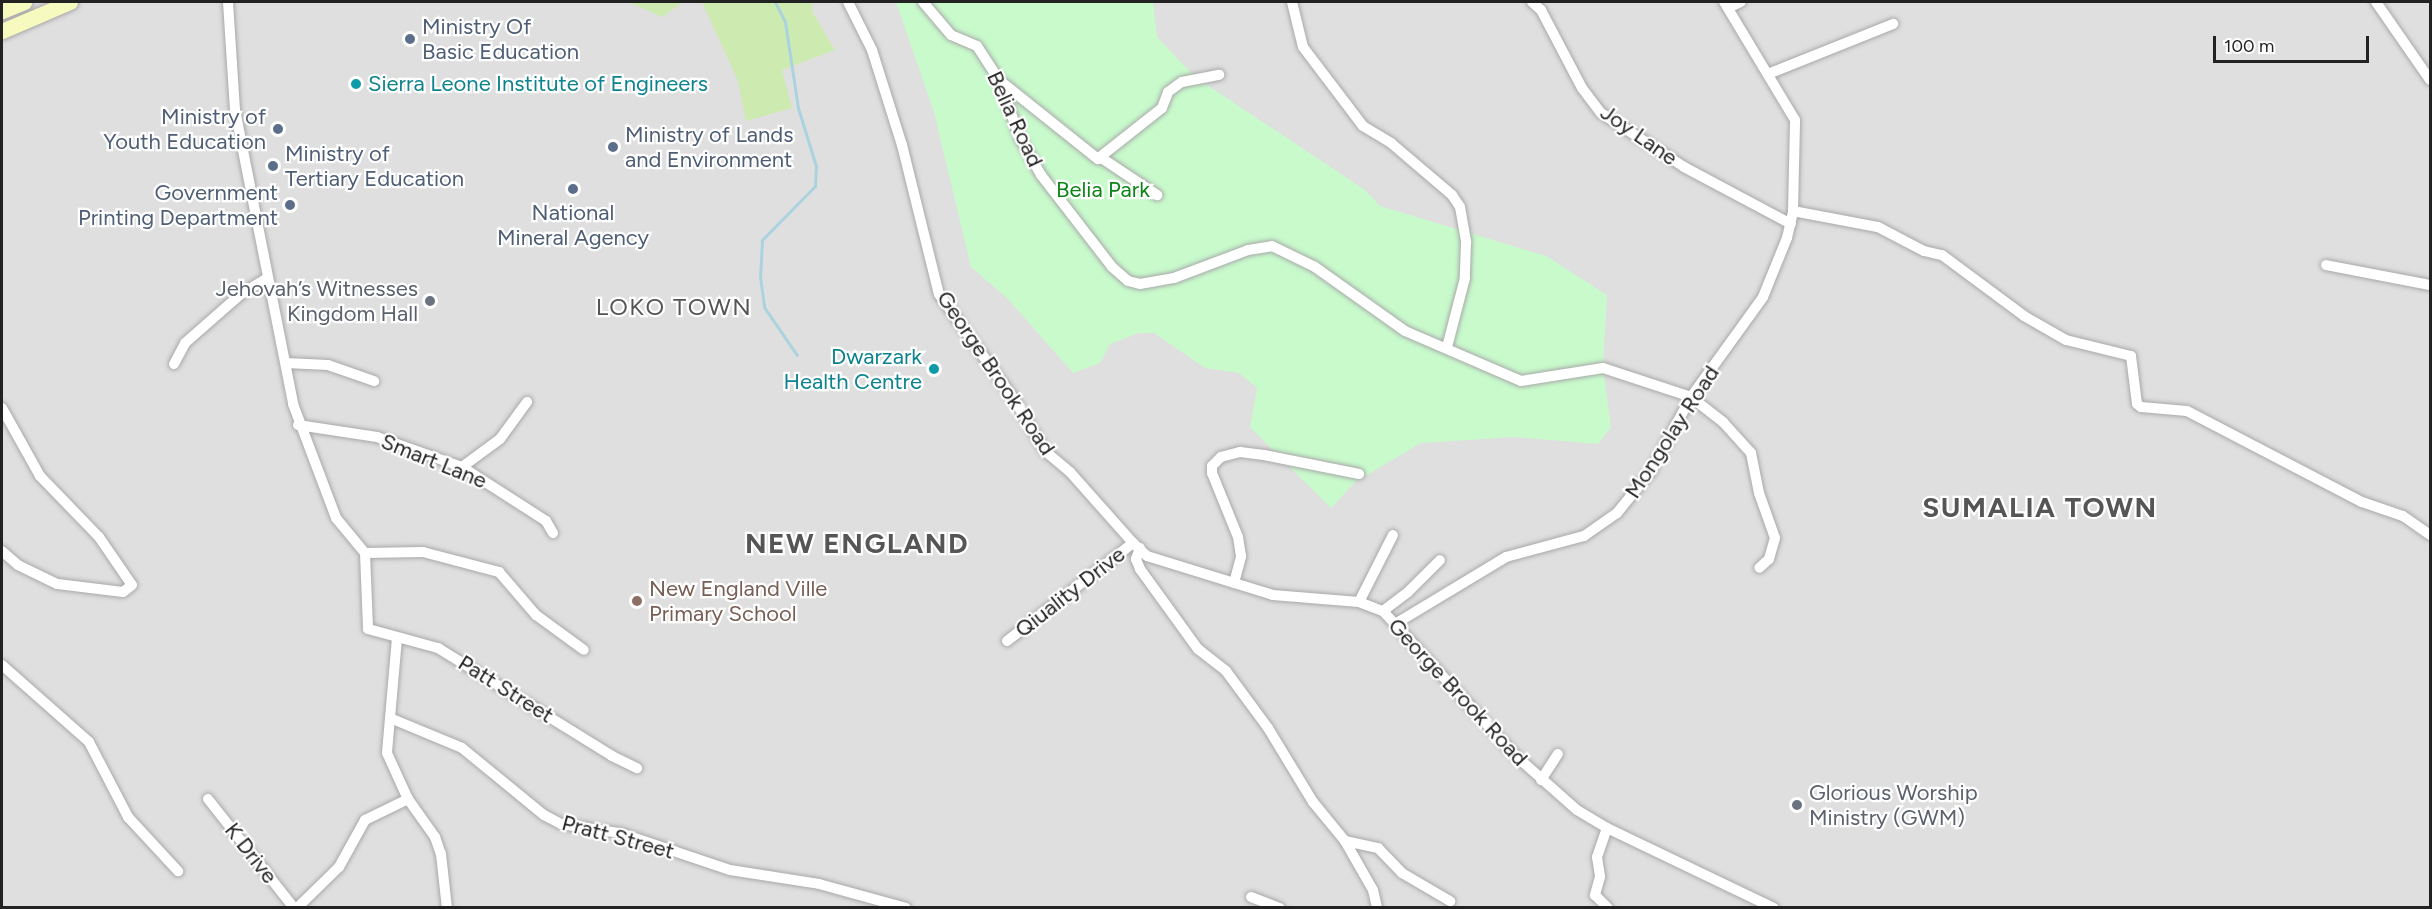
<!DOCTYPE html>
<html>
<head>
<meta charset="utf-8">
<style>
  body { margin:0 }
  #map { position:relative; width:2432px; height:909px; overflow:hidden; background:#f2efe9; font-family:Figtree,sans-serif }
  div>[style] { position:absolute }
  .residential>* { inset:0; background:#e0dfdf }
  .grass>* { inset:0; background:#cdebb0 }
  .park>* { inset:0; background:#c8facc }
  .stream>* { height:3px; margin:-1.5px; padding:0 1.5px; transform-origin:1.5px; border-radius:1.5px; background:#aad3df }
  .roads { filter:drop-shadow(0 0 2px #a9a9a9) drop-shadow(0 0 2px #a9a9a9) }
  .minor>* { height:10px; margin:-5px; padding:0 5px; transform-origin:5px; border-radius:5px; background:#fff }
  .secondary>* { height:15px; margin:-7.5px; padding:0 7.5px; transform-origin:7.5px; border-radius:7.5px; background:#f7fabf }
  .dots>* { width:16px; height:16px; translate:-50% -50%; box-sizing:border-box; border:3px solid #fff; border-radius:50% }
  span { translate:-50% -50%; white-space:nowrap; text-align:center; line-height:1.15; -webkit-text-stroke:4.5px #fff; paint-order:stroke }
  .service-label { font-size:22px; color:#4e5e75 }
  .left { translate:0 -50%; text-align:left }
  .right { translate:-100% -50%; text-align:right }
  .culture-label { font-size:22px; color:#0d838f }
  .street-label { font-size:22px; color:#222 }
  .park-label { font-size:22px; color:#0c8416 }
  .worship-label { font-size:22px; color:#5b616d }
  .education-label { font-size:22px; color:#785e54 }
  .neighbourhood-label { font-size:24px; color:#555; letter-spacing:1.5px }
  .district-label { font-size:28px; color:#555; font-weight:700; letter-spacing:1.5px }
  .frame { position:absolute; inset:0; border:3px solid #222; pointer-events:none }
  .scale { position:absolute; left:2213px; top:36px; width:156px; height:27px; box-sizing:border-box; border:3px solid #222; border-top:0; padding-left:8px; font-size:18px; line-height:21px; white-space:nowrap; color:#222; -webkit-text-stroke:4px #fff; paint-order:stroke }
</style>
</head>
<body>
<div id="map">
  <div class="residential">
    <div style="clip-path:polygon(2px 2px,2430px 2px,2430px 907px,2px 907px)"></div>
  </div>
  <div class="grass">
    <div style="clip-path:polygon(629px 2px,683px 2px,662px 17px)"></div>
    <div style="clip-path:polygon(702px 2px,812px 2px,813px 13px,835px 50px,782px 70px,792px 108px,746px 121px,738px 81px)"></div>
  </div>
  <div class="park">
    <div style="clip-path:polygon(896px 2px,1153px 2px,1157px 37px,1195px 77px,1365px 190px,1380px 206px,1546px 256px,1607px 295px,1603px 368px,1611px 427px,1598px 444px,1514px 437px,1421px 443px,1355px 482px,1331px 508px,1250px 427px,1257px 388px,1239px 373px,1205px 368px,1154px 333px,1139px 333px,1110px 344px,1100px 363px,1073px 373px,1008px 299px,971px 267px,934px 112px)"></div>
  </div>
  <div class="stream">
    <div style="left:775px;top:2px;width:22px;rotate:63deg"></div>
    <div style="left:785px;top:22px;width:87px;rotate:81.4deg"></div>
    <div style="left:798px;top:108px;width:61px;rotate:72.8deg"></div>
    <div style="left:816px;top:166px;width:20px;rotate:93deg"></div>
    <div style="left:815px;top:186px;width:76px;rotate:134.5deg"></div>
    <div style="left:762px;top:240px;width:37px;rotate:93deg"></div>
    <div style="left:760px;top:277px;width:30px;rotate:82deg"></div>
    <div style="left:764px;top:307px;width:58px;rotate:55.5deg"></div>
  </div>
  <div class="roads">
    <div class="minor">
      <div style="left:228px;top:2px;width:108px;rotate:86.3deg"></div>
      <div style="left:235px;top:110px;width:300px;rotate:78.8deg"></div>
      <div style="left:293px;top:404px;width:122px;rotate:69.3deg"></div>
      <div style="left:336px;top:518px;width:45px;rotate:50.4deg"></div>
      <div style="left:365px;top:553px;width:76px;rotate:87.7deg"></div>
      <div style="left:368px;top:629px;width:73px;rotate:15.2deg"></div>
      <div style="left:438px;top:648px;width:205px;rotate:31.8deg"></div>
      <div style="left:612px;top:756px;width:28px;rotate:26deg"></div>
      <div style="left:848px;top:2px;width:54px;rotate:63.4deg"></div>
      <div style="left:872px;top:50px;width:100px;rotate:72.5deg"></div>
      <div style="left:902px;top:145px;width:154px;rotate:76.1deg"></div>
      <div style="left:939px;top:294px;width:129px;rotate:54.5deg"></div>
      <div style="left:1014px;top:399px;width:61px;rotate:59.2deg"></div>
      <div style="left:1045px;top:451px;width:33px;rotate:40deg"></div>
      <div style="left:1070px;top:472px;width:95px;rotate:48.4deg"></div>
      <div style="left:1133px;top:543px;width:19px;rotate:43deg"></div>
      <div style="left:1147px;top:556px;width:132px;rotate:17.2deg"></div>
      <div style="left:1273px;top:595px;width:86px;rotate:4.7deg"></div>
      <div style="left:1359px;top:602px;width:26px;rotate:21deg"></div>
      <div style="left:1383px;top:611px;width:197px;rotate:47.5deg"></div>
      <div style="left:1516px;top:756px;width:81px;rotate:41.5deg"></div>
      <div style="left:1577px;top:810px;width:35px;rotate:31deg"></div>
      <div style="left:1607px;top:828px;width:185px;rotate:25.6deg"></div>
      <div style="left:923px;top:2px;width:43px;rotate:49.7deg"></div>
      <div style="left:951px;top:35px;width:28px;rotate:23deg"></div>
      <div style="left:977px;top:46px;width:40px;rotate:57.1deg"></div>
      <div style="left:999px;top:80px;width:62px;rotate:70.1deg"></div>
      <div style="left:1020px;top:138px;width:43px;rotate:60.4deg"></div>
      <div style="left:1041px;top:175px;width:116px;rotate:52.3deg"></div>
      <div style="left:1112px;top:267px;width:21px;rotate:41deg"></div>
      <div style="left:1128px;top:281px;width:12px;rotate:14deg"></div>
      <div style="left:1140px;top:284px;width:35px;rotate:-10deg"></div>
      <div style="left:1174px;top:278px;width:79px;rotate:-20.7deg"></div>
      <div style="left:1248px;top:250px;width:24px;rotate:-9deg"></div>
      <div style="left:1272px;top:246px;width:48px;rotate:26deg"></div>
      <div style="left:1315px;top:267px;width:110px;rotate:35.4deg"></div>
      <div style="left:1405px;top:331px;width:126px;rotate:23.3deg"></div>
      <div style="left:1521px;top:381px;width:83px;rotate:-9deg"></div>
      <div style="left:1603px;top:368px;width:93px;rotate:18.2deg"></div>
      <div style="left:1691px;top:397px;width:41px;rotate:38deg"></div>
      <div style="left:1723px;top:422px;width:42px;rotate:47.9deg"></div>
      <div style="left:1751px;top:453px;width:41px;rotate:78.7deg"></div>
      <div style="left:1759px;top:493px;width:48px;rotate:70.4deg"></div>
      <div style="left:1775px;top:538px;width:22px;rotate:106deg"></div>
      <div style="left:1769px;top:559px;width:13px;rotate:138deg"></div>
      <div style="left:1292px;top:2px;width:46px;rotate:76.3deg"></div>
      <div style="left:1303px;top:47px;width:99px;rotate:52.8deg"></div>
      <div style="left:1363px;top:126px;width:33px;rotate:31deg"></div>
      <div style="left:1391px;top:143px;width:80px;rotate:40.4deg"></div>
      <div style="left:1452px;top:195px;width:14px;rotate:56deg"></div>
      <div style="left:1460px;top:207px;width:36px;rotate:80deg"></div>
      <div style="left:1466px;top:242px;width:36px;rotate:92deg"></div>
      <div style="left:1465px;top:278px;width:71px;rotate:104.6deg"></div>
      <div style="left:1532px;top:2px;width:12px;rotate:42deg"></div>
      <div style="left:1541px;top:10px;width:88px;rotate:62.3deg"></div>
      <div style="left:1582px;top:88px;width:31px;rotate:53deg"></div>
      <div style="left:1601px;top:113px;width:99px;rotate:33deg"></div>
      <div style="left:1684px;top:167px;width:121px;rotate:28deg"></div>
      <div style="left:2376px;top:2px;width:95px;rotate:55.3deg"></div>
      <div style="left:1728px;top:8px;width:14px;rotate:-25deg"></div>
      <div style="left:1768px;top:74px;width:135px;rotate:-21.8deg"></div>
      <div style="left:999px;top:80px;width:127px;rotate:38.6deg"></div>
      <div style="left:1098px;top:159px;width:3px;rotate:-45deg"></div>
      <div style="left:1100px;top:157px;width:69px;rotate:33.7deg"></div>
      <div style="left:1100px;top:157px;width:79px;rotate:-38.3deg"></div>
      <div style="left:1162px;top:108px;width:17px;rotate:-69deg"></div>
      <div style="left:1168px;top:92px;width:17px;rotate:-36deg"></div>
      <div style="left:1182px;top:82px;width:38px;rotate:-11deg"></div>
      <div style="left:1793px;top:211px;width:86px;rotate:10.7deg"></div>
      <div style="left:1878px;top:227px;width:52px;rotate:27.6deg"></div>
      <div style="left:1924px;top:251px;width:18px;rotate:13deg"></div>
      <div style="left:1942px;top:255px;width:102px;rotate:36.6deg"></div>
      <div style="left:2024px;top:316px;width:48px;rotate:29.7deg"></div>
      <div style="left:2066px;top:340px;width:67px;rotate:13.8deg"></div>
      <div style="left:2131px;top:356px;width:48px;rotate:82.9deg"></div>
      <div style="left:2137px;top:404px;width:5px;rotate:37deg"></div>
      <div style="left:2141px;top:407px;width:46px;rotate:5deg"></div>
      <div style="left:2187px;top:411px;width:197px;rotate:27.5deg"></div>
      <div style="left:2362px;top:502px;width:43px;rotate:18.9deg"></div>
      <div style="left:2403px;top:516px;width:33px;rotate:35deg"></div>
      <div style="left:2326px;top:265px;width:106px;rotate:10.9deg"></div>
      <div style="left:286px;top:363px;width:42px;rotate:2.7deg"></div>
      <div style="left:328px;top:365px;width:49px;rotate:19.2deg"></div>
      <div style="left:174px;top:364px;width:24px;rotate:-62deg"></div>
      <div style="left:185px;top:343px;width:74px;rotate:-41.2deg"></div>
      <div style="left:241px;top:294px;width:31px;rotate:-31deg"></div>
      <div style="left:2px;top:408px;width:78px;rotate:60.8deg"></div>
      <div style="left:40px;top:476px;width:85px;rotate:46deg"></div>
      <div style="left:99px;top:537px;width:58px;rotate:55.5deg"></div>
      <div style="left:132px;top:585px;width:11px;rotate:142deg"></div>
      <div style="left:123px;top:592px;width:66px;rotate:-173.1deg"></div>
      <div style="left:57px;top:584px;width:43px;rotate:-154deg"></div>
      <div style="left:18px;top:565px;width:21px;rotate:-139deg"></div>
      <div style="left:298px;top:425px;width:80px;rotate:8.6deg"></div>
      <div style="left:377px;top:437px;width:90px;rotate:19.4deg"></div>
      <div style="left:462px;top:467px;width:100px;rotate:32.7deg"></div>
      <div style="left:546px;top:521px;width:14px;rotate:60deg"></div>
      <div style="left:462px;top:467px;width:47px;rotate:-36.4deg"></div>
      <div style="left:500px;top:439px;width:46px;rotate:-53.9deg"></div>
      <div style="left:1140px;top:548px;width:12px;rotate:110deg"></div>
      <div style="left:1136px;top:559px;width:11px;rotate:68deg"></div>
      <div style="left:1140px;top:569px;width:99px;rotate:54.1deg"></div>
      <div style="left:1198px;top:649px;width:36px;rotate:38deg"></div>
      <div style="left:1226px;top:671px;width:71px;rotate:53.6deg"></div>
      <div style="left:1268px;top:728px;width:87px;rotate:58.7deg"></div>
      <div style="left:1313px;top:802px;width:50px;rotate:50.6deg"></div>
      <div style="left:1345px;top:841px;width:56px;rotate:60.3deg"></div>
      <div style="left:1373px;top:890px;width:18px;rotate:77deg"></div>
      <div style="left:365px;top:553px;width:58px;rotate:-1deg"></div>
      <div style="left:423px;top:552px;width:79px;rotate:14.7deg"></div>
      <div style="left:499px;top:572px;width:57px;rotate:49.3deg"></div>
      <div style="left:536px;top:615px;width:59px;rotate:36.1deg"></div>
      <div style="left:1234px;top:583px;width:28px;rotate:-75deg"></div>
      <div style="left:1241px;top:556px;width:19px;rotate:-99deg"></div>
      <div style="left:1238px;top:537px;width:69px;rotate:-112.1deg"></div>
      <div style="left:1212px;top:473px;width:7px;rotate:-90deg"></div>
      <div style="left:1212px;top:466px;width:13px;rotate:-45deg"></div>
      <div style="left:1221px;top:457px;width:20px;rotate:-15deg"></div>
      <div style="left:1240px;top:452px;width:24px;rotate:7deg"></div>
      <div style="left:1264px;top:455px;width:97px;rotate:11.3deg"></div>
      <div style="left:1359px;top:602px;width:75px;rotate:-63.1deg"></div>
      <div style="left:1383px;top:611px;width:31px;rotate:-37deg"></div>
      <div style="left:1408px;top:592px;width:45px;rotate:-45deg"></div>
      <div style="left:1395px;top:624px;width:130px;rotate:-31.1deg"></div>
      <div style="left:1506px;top:557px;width:81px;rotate:-15.1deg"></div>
      <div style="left:1584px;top:536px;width:40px;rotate:-34.9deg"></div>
      <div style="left:1617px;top:513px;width:54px;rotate:-51deg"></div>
      <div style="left:1651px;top:471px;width:84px;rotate:-61.6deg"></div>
      <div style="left:1691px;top:397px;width:123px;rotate:-54.2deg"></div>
      <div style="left:1763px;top:297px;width:64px;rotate:-67.9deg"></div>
      <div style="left:1787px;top:238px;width:28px;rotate:-77deg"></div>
      <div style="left:1793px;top:211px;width:91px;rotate:-88.7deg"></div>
      <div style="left:1795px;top:120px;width:138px;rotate:-121deg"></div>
      <div style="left:397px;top:638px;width:115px;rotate:95deg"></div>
      <div style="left:387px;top:753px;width:51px;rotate:65.5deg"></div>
      <div style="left:408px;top:799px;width:47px;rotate:54.6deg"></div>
      <div style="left:435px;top:837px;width:18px;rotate:71deg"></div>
      <div style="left:441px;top:854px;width:54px;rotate:83.7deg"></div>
      <div style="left:1007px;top:641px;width:160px;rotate:-37.9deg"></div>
      <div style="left:2px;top:665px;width:116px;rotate:41.5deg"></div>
      <div style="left:89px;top:742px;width:85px;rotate:62.5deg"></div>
      <div style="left:128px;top:817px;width:74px;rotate:47.2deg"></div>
      <div style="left:390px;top:718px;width:78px;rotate:22.6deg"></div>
      <div style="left:462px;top:748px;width:106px;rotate:39.3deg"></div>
      <div style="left:544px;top:815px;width:19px;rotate:28deg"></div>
      <div style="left:561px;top:824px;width:60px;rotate:8.7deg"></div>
      <div style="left:620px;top:833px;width:116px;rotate:18.6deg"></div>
      <div style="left:730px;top:870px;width:90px;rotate:8.9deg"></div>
      <div style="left:819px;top:884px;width:90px;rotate:15.4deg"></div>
      <div style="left:1541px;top:780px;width:31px;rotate:-57deg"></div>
      <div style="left:208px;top:799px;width:139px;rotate:51.7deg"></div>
      <div style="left:1607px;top:828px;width:31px;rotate:109deg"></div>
      <div style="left:1597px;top:857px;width:20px;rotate:81deg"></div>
      <div style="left:1600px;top:877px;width:19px;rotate:106deg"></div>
      <div style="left:1595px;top:895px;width:18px;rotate:45deg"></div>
      <div style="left:1345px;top:841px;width:34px;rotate:12deg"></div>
      <div style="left:1378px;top:848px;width:35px;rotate:46deg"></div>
      <div style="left:1402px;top:873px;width:56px;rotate:30.3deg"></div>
      <div style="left:1251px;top:897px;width:31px;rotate:21deg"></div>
      <div style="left:297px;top:908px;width:59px;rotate:-44.3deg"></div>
      <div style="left:339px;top:867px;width:54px;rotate:-61deg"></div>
      <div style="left:365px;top:820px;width:48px;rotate:-26deg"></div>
    </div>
    <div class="secondary">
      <div style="left:2px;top:11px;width:24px;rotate:-22deg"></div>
      <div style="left:2px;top:31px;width:74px;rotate:-23.1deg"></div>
    </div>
  </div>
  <div class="dots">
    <div style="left:410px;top:39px;background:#5c6f8a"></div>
    <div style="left:356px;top:84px;background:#0f9aa8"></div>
    <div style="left:278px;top:129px;background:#5c6f8a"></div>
    <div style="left:613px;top:147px;background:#5c6f8a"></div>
    <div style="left:273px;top:166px;background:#5c6f8a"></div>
    <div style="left:573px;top:189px;background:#5c6f8a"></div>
    <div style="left:290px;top:205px;background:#5c6f8a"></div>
    <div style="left:430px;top:301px;background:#6b7280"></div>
    <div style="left:934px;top:369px;background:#0f9aa8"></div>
    <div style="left:637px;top:601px;background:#8d6e63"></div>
    <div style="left:1797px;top:805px;background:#6b7280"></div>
  </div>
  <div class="service-label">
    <span class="left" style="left:422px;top:39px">Ministry Of<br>Basic Education</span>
    <span class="right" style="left:266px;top:129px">Ministry of<br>Youth Education</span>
    <span class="left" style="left:625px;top:147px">Ministry of Lands<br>and Environment</span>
    <span class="left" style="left:285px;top:166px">Ministry of<br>Tertiary Education</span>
    <span class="right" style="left:278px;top:205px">Government<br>Printing Department</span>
    <span style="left:573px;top:225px">National<br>Mineral Agency</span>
  </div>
  <div class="culture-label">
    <span class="left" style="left:368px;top:84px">Sierra Leone Institute of Engineers</span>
    <span class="right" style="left:922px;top:369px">Dwarzark<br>Health Centre</span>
  </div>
  <div class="street-label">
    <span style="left:1015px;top:119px;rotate:65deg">Belia Road</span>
    <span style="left:1639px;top:135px;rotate:35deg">Joy Lane</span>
    <span style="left:996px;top:373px;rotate:56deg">George Brook Road</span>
    <span style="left:1672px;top:432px;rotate:-57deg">Mongolay Road</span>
    <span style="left:434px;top:461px;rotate:22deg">Smart Lane</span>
    <span style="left:1070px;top:592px;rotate:-38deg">Qiuality Drive</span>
    <span style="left:506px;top:689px;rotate:32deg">Patt Street</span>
    <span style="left:1458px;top:692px;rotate:47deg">George Brook Road</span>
    <span style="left:618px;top:837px;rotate:15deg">Pratt Street</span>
    <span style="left:251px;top:853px;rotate:52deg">K Drive</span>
  </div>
  <div class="park-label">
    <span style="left:1103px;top:190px">Belia Park</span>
  </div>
  <div class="worship-label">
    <span class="right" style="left:418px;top:301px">Jehovah’s Witnesses<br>Kingdom Hall</span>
    <span class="left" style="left:1809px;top:805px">Glorious Worship<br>Ministry (GWM)</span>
  </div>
  <div class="education-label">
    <span class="left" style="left:649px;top:601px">New England Ville<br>Primary School</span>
  </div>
  <div class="neighbourhood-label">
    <span style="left:674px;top:307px">LOKO TOWN</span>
  </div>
  <div class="district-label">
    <span style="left:2040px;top:507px">SUMALIA TOWN</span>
    <span style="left:857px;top:543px">NEW ENGLAND</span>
  </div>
  <div class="frame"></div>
  <div class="scale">100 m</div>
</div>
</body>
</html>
